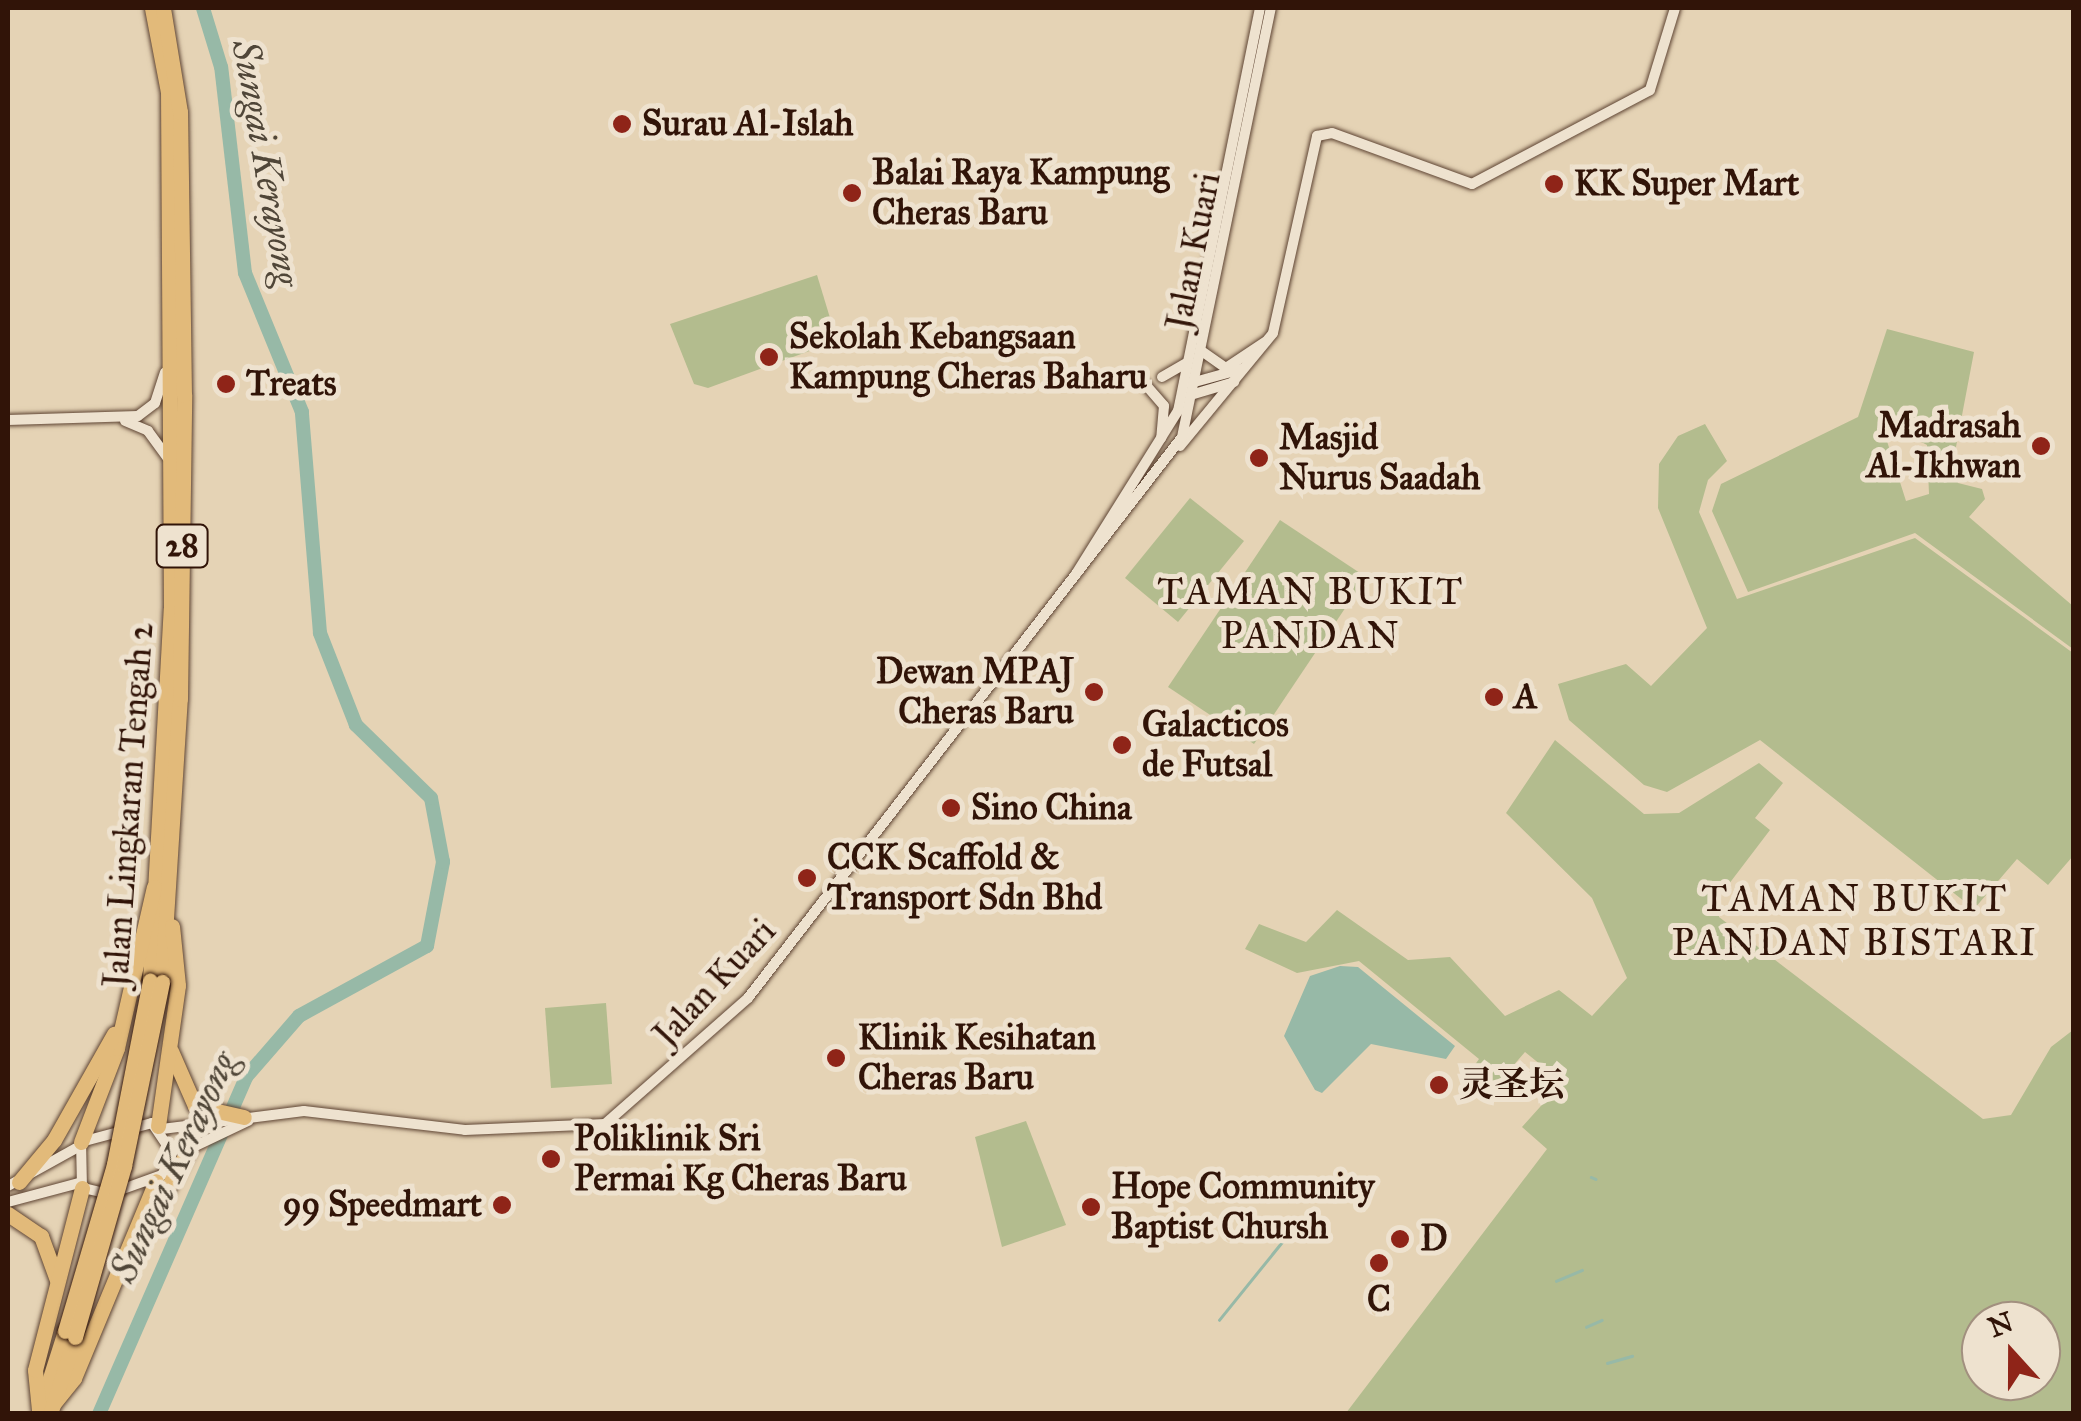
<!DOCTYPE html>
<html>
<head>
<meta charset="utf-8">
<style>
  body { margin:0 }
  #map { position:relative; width:2081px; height:1421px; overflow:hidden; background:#e5d3b5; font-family:"IM FELL Great Primer","Noto Serif SC",serif }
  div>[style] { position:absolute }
  .green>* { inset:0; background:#b3bc8e }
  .water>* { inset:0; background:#97b9a7 }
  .stream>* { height:2.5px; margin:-1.25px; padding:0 1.25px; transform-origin:1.25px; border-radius:1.25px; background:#97b9a7 }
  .river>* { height:14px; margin:-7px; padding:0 7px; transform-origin:7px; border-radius:7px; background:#97b9a7 }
  .roads { filter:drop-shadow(0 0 2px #5e4433) drop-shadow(0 0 2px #5e4433) }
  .minor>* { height:10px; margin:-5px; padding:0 5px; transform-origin:5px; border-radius:5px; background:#eee2cf }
  .highway>* { height:15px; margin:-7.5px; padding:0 7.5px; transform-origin:7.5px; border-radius:7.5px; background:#e2ba7a }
  .bridges { filter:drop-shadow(0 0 2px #311408) drop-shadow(0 0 2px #311408) }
  .highway-bridge>* { height:15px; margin:-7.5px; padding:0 7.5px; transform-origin:7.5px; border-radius:7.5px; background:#e2ba7a }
  .dots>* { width:28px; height:28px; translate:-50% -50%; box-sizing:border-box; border:5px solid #eee2cf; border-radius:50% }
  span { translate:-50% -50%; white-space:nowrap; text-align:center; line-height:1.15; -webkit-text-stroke:10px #eee2cf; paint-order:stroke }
  .shield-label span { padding:2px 8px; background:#eee2cf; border:2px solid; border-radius:8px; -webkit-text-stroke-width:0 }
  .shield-label { font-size:32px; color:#311408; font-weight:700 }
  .poi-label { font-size:35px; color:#311408; font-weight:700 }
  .left { translate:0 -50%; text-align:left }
  .right { translate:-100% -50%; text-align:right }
  .street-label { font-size:35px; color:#311408 }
  .water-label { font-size:38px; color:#504638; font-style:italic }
  .neighbourhood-label { font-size:38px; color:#311408; letter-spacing:2.5px }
  .frame { position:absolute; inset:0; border:10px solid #311408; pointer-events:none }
  .north { position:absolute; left:1961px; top:1301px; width:100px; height:100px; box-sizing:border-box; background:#eee2cf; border:2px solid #a2907f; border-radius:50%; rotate:339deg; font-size:28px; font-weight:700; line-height:40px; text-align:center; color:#311408 }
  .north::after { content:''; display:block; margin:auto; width:35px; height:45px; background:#8f2418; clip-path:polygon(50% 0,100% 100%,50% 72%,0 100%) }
</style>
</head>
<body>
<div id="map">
  <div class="green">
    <div style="clip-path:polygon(817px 275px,837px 341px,708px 388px,694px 384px,670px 324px)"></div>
    <div style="clip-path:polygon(evenodd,1887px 329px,1974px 352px,1952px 468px,1958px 483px,1982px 489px,1985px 499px,1969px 517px,2073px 606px,2073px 649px,1915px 533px,1748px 592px,1712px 511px,1721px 484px,1858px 417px,1887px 329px,1897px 429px,1927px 445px,1929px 494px,1906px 501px,1886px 438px,1897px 429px)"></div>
    <div style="clip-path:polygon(1705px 424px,1727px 461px,1708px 480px,1699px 512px,1737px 599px,1915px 538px,2073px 653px,2073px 856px,2048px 885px,2017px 859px,1974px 909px,1760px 740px,1667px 792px,1644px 785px,1569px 720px,1558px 684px,1626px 664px,1651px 686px,1707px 628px,1658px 508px,1659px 464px,1678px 436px)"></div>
    <div style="clip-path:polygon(1190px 498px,1244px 541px,1178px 622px,1125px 578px)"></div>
    <div style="clip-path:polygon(1280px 520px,1366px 577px,1254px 744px,1168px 687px)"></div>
    <div style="clip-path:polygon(evenodd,1555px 740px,1644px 814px,1679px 813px,1759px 763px,1783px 783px,1755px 818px,1770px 830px,1719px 897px,1719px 917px,1983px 1119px,2011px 1115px,2051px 1047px,2073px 1030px,2073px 1413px,1346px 1413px,1547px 1149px,1522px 1127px,1549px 1097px,1546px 1069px,1525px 1052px,1486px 1097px,1464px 1080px,1479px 1059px,1359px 961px,1297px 973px,1245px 949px,1259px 924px,1306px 942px,1337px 910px,1408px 960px,1450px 957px,1505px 1016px,1559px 990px,1592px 1016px,1627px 978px,1592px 898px,1506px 813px,1555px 740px,1981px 1321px,2041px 1321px,2041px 1381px,1981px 1381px,1981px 1321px)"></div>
    <div style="clip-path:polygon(606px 1003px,612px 1084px,551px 1088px,545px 1008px)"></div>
    <div style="clip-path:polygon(1026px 1121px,1066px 1225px,1002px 1247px,975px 1137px)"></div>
  </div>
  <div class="water">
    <div style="clip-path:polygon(1340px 966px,1358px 967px,1455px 1046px,1446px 1059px,1371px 1044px,1322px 1093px,1315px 1090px,1284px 1036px,1310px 976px)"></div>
  </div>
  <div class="stream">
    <div style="left:1591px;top:1177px;width:5px;rotate:22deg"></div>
    <div style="left:1556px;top:1281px;width:28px;rotate:-23deg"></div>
    <div style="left:1219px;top:1320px;width:126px;rotate:-51.1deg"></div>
    <div style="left:1586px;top:1327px;width:17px;rotate:-24deg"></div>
    <div style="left:1607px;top:1363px;width:26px;rotate:-16deg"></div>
  </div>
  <div class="river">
    <div style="left:99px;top:1414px;width:368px;rotate:-66.4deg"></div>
    <div style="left:246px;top:1077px;width:81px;rotate:-49deg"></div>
    <div style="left:299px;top:1016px;width:146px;rotate:-28.7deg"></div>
    <div style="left:427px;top:946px;width:86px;rotate:-79.2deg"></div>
    <div style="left:443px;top:862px;width:65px;rotate:-100.6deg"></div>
    <div style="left:431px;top:798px;width:105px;rotate:-135.8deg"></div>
    <div style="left:356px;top:725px;width:99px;rotate:-111.4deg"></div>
    <div style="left:320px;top:633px;width:222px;rotate:-94.7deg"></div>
    <div style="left:302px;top:412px;width:150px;rotate:-112.3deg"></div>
    <div style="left:245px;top:273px;width:207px;rotate:-96.6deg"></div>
    <div style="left:221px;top:67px;width:62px;rotate:-107deg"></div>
  </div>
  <div class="roads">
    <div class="minor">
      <div style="left:1203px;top:352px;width:28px;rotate:35deg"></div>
      <div style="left:1226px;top:368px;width:47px;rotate:-33.7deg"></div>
      <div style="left:1162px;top:377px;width:28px;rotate:-30deg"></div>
      <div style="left:1191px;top:383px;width:53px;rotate:-15.4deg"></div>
      <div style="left:1145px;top:384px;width:29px;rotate:49deg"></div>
      <div style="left:1164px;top:406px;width:32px;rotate:95deg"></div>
      <div style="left:1194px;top:394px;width:42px;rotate:-16.7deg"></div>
      <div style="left:8px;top:420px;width:130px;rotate:-1.8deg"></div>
      <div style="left:138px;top:416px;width:21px;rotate:-37deg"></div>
      <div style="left:155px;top:403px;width:32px;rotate:-72deg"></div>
      <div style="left:125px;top:421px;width:25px;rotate:23deg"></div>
      <div style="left:148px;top:431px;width:37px;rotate:54deg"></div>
      <div style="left:1180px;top:446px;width:146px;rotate:-50.5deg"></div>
      <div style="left:1273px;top:333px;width:202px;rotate:-77.4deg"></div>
      <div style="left:1317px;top:136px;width:15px;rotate:-11deg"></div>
      <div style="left:1332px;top:133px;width:149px;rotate:20deg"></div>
      <div style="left:1472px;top:184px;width:201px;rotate:-27.8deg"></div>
      <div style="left:1650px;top:90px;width:86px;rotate:-73deg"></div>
      <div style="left:1076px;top:574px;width:192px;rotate:-58deg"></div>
      <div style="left:1178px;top:411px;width:411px;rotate:-78.5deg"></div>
      <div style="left:152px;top:1123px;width:36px;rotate:56deg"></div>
      <div style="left:172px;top:1153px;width:24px;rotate:114deg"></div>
      <div style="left:162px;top:1175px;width:56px;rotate:160.3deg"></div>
      <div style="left:109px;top:1194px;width:28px;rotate:-167deg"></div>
      <div style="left:82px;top:1188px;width:46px;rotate:-91.2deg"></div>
      <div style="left:81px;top:1142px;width:73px;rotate:-15deg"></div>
      <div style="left:162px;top:1129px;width:143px;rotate:-7.2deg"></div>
      <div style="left:304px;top:1111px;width:162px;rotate:6.7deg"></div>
      <div style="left:465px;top:1130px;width:140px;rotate:-2.5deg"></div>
      <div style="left:605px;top:1124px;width:191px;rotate:-41.4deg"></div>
      <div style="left:748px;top:998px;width:709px;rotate:-52.27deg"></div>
      <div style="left:1182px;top:437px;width:438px;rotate:-78.3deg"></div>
      <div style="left:187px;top:1150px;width:68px;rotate:-25.4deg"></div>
      <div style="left:8px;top:1186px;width:80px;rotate:-29.1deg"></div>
      <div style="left:8px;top:1202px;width:73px;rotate:-15deg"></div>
    </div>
    <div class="highway">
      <div style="left:150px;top:980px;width:372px;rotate:-86.8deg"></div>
      <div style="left:171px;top:609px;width:517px;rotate:-90.33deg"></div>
      <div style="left:168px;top:92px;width:86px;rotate:-100.8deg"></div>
      <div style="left:162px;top:982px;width:284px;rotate:-86.4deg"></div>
      <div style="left:180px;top:699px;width:304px;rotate:-89.2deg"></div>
      <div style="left:184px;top:395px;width:283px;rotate:-90.8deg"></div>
      <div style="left:180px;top:112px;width:105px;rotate:-99.3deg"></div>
      <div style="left:171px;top:1051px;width:60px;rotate:66.4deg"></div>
      <div style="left:195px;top:1106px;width:50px;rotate:12.7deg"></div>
      <div style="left:158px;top:1126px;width:142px;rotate:-81.9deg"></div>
      <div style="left:178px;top:985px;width:59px;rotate:-95.8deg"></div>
      <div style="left:81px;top:1142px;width:101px;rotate:-69deg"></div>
      <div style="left:117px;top:1048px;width:165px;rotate:-77.1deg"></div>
      <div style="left:19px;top:1182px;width:55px;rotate:-50.2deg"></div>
      <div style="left:54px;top:1140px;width:122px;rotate:-60.5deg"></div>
      <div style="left:8px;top:1214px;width:40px;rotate:34deg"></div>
      <div style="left:41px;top:1236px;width:47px;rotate:70deg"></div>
      <div style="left:121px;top:1274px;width:143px;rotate:-61.6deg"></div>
      <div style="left:42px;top:1403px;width:76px;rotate:-72.3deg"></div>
      <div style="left:54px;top:1403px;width:32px;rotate:-51deg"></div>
      <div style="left:74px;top:1378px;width:213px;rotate:-67.4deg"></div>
      <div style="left:39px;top:1410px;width:40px;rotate:-95.7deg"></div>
      <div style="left:35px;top:1370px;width:188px;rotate:-75.5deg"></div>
      <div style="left:50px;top:1414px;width:81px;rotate:-72deg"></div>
    </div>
  </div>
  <div class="bridges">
    <div class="highway-bridge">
      <div style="left:65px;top:1331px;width:174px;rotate:-73.6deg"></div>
      <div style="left:114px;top:1164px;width:187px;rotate:-78.9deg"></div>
      <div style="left:75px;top:1337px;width:178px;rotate:-74deg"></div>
      <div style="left:124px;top:1166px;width:188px;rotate:-78.3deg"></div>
    </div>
  </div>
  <div class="dots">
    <div style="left:622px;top:124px;background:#8f2418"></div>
    <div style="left:1554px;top:184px;background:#8f2418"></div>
    <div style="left:852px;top:193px;background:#8f2418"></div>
    <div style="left:769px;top:357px;background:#8f2418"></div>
    <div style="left:226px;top:384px;background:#8f2418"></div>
    <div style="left:2041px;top:446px;background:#8f2418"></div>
    <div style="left:1259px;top:458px;background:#8f2418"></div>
    <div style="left:1094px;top:692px;background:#8f2418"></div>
    <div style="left:1494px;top:697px;background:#8f2418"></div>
    <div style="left:1122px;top:745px;background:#8f2418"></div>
    <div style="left:951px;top:808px;background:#8f2418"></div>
    <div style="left:807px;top:878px;background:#8f2418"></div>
    <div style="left:836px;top:1058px;background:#8f2418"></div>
    <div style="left:1439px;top:1085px;background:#8f2418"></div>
    <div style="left:551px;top:1159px;background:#8f2418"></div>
    <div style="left:502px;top:1205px;background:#8f2418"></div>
    <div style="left:1091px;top:1207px;background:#8f2418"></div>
    <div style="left:1400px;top:1239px;background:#8f2418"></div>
    <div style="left:1379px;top:1263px;background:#8f2418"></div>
  </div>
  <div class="shield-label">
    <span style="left:182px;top:546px">28</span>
  </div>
  <div class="poi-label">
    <span class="left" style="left:642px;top:124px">Surau Al-Islah</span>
    <span class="left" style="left:872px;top:193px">Balai Raya Kampung<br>Cheras Baru</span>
    <span class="left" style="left:1574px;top:184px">KK Super Mart</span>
    <span class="left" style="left:789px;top:357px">Sekolah Kebangsaan<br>Kampung Cheras Baharu</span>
    <span class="left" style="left:246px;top:384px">Treats</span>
    <span class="right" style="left:2021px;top:446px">Madrasah<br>Al-Ikhwan</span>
    <span class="left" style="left:1279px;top:458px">Masjid<br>Nurus Saadah</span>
    <span class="right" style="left:1074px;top:692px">Dewan MPAJ<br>Cheras Baru</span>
    <span class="left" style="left:1514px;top:697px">A</span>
    <span class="left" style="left:1142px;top:745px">Galacticos<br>de Futsal</span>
    <span class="left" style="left:971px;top:808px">Sino China</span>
    <span class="left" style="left:827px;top:878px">CCK Scaffold &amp;<br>Transport Sdn Bhd</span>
    <span class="left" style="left:858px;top:1058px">Klinik Kesihatan<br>Cheras Baru</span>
    <span class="left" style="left:1459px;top:1085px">灵圣坛</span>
    <span class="left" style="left:574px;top:1159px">Poliklinik Sri<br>Permai Kg Cheras Baru</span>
    <span class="left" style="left:1111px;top:1207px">Hope Community<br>Baptist Chursh</span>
    <span class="right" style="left:482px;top:1205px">99 Speedmart</span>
    <span class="left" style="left:1420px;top:1239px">D</span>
    <span style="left:1379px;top:1300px">C</span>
  </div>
  <div class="street-label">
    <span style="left:1194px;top:251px;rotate:-79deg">Jalan Kuari</span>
    <span style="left:129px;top:805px;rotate:-86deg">Jalan Lingkaran Tengah 2</span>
    <span style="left:715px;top:983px;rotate:-47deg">Jalan Kuari</span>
  </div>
  <div class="water-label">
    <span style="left:266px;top:163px;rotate:80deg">Sungai Kerayong</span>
    <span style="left:174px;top:1167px;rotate:-65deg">Sungai Kerayong</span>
  </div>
  <div class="neighbourhood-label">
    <span style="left:1311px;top:614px">TAMAN BUKIT<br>PANDAN</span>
    <span style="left:1855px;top:921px">TAMAN BUKIT<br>PANDAN BISTARI</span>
  </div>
  <div class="frame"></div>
  <div class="north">N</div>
</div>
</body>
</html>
